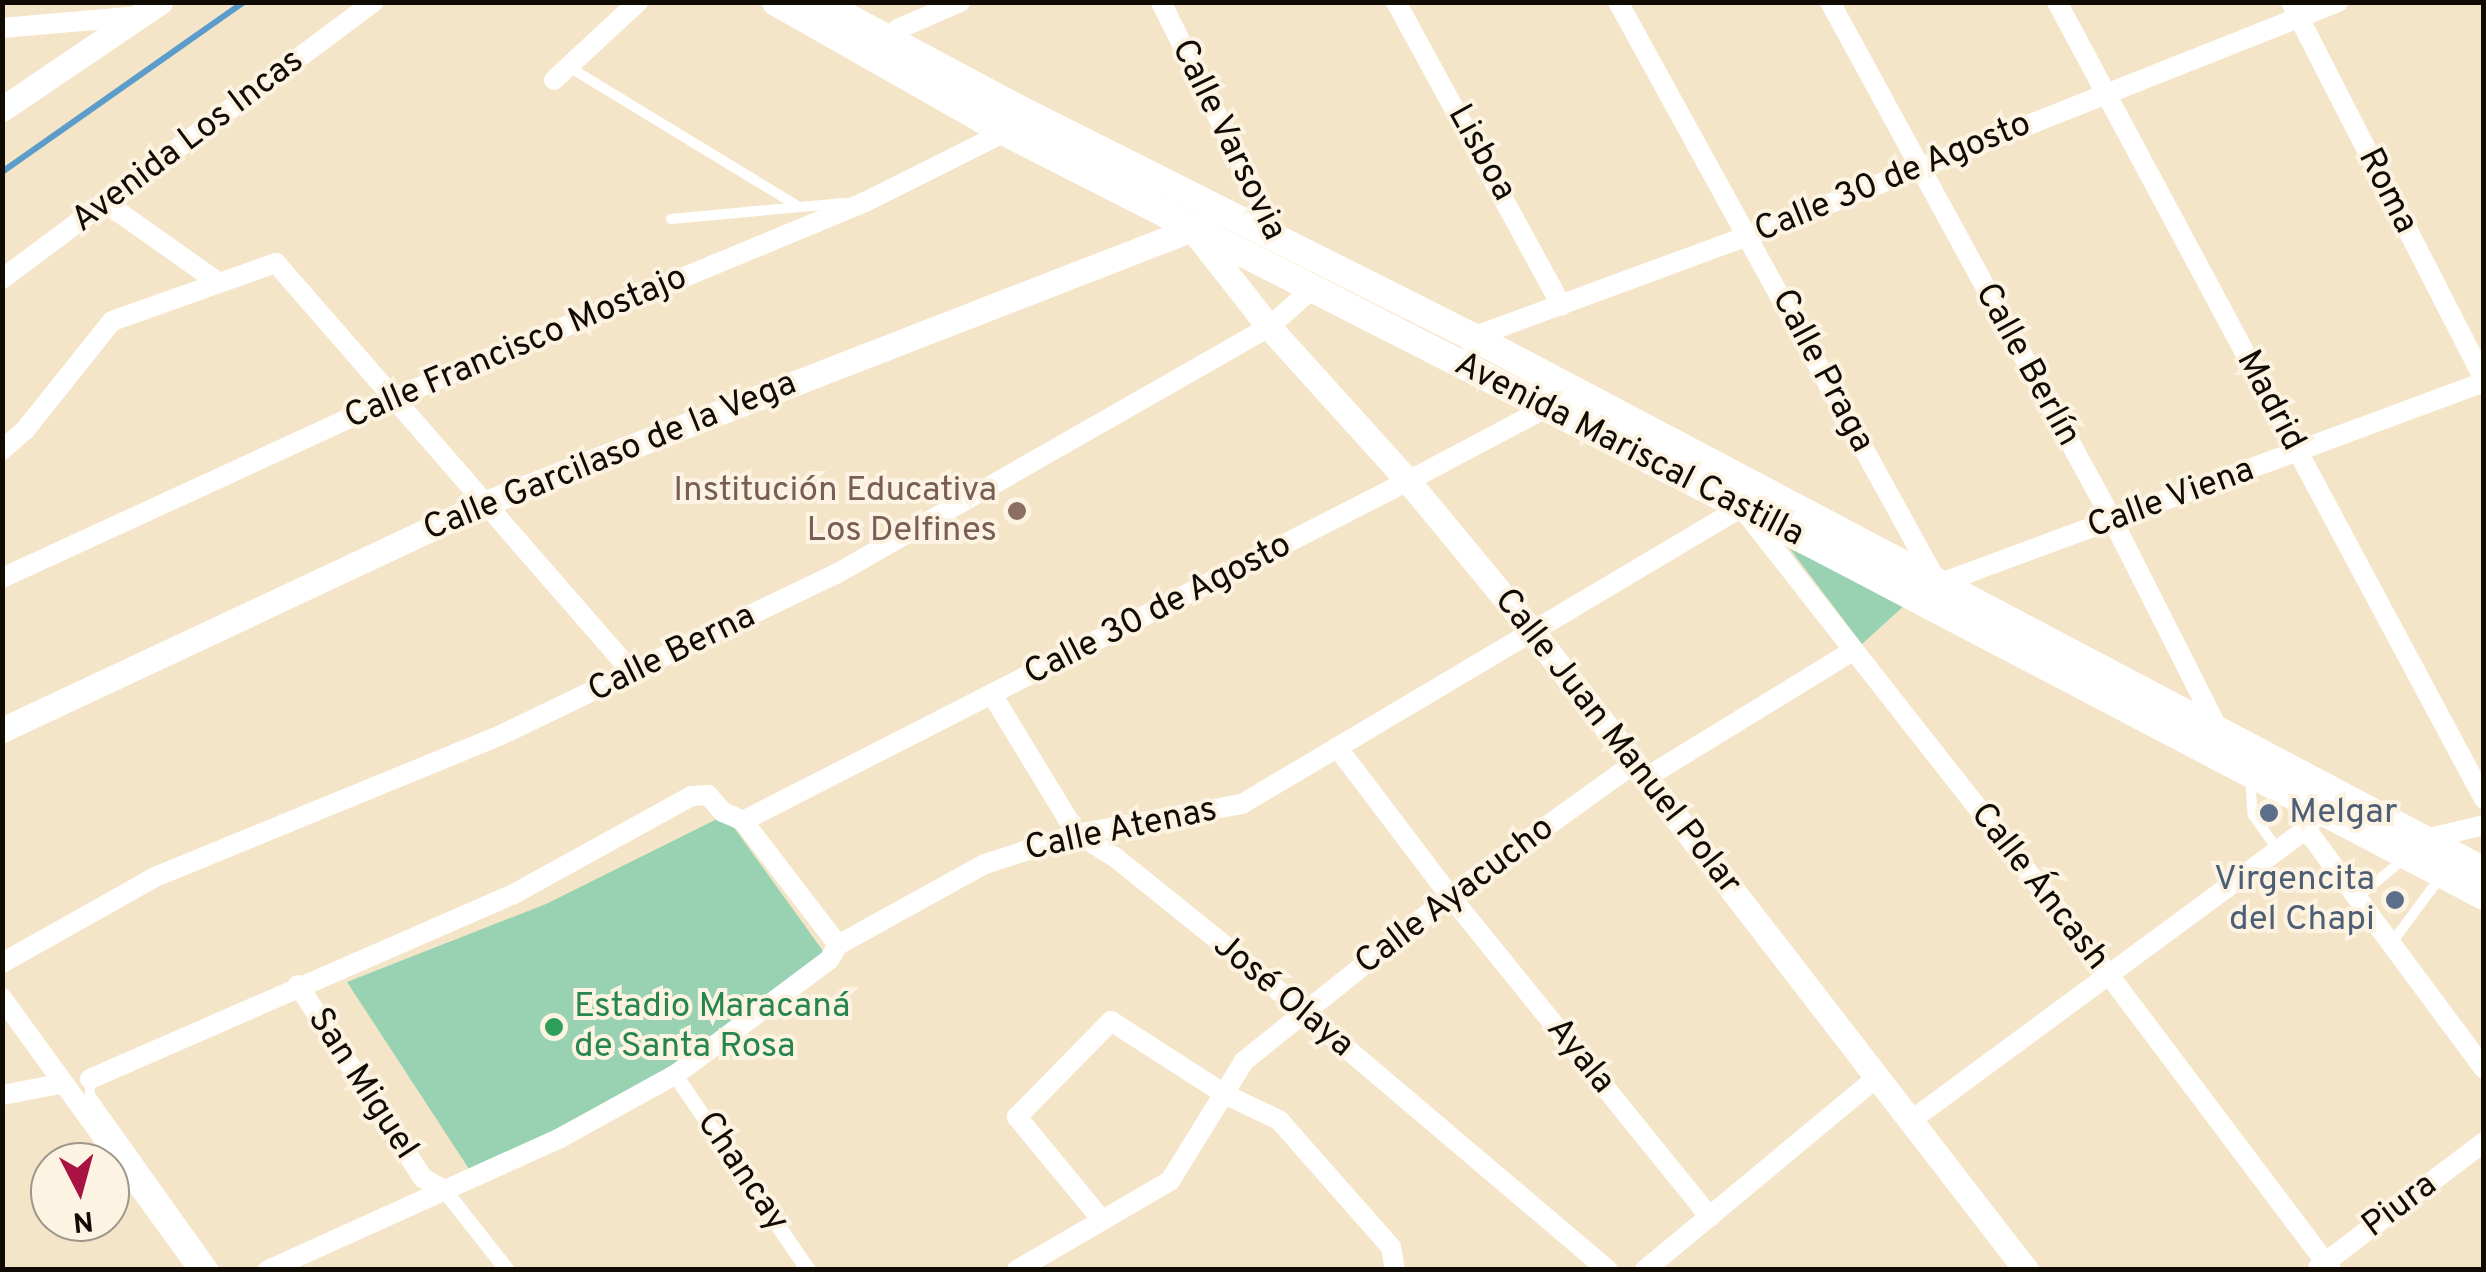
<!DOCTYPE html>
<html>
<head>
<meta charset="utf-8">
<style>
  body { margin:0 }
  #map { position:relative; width:2486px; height:1272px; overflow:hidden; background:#f5e5c8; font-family:Overpass,sans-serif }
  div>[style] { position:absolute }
  .green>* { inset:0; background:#99d2b2 }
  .stream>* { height:6px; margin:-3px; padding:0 3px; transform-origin:3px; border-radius:3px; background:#5c9cca }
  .service>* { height:10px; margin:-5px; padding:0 5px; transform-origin:5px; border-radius:5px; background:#fff }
  .pedestrian>* { height:15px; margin:-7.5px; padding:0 7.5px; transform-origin:7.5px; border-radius:7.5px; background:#fff }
  .minor>* { height:20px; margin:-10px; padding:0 10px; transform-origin:10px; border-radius:10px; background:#fff }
  .tertiary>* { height:25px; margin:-12.5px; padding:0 12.5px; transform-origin:12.5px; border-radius:12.5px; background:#fff }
  .secondary>* { height:28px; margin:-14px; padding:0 14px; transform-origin:14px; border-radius:14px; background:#fff }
  .dots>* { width:28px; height:28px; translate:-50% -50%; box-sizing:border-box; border:5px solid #fcf3e2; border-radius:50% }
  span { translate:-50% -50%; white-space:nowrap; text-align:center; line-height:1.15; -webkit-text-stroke:8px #fcf3e2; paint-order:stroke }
  .street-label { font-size:35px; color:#100b03 }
  .education-label { font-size:35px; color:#785e54 }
  .right { translate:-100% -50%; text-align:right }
  .service-label { font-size:35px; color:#4e5e75 }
  .left { translate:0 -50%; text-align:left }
  .leisure-label { font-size:35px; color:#27864d }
  .frame { position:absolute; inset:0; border:5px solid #100b03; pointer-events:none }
  .north { position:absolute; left:30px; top:1142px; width:100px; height:100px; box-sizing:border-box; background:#fcf3e2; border:2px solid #9e9689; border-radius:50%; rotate:174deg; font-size:28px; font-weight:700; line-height:40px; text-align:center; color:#100b03 }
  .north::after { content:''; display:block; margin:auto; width:35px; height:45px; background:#a91343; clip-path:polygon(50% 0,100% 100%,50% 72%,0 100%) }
</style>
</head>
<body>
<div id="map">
  <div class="green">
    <div style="clip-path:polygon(1790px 549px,1850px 577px,1906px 604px,1862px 644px)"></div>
    <div style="clip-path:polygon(725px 815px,828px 958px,670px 1071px,471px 1172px,347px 982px,546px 904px)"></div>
  </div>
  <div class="stream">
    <div style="left:2px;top:172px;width:296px;rotate:-35.1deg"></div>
  </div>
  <div class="service">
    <div style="left:569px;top:67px;width:269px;rotate:31.3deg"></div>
    <div style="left:671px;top:219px;width:174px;rotate:-5.3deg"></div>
    <div style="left:2250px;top:776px;width:39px;rotate:86deg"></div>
    <div style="left:2253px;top:815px;width:43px;rotate:54.5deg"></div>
    <div style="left:2358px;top:897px;width:62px;rotate:-39.8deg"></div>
    <div style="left:2390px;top:945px;width:87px;rotate:-53.4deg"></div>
    <div style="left:90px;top:1079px;width:16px;rotate:90deg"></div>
    <div style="left:90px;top:1095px;width:215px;rotate:54.5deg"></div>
  </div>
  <div class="pedestrian">
    <div style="left:675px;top:1075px;width:236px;rotate:55.7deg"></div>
    <div style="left:444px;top:1190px;width:102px;rotate:51.8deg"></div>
  </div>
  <div class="minor">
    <div style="left:1161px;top:2px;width:269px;rotate:63.7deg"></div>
    <div style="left:1396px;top:2px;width:346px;rotate:61.4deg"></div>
    <div style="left:1618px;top:2px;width:662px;rotate:61.19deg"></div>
    <div style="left:1830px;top:2px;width:591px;rotate:61.4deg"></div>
    <div style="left:2113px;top:521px;width:235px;rotate:63.2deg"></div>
    <div style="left:2057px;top:2px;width:904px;rotate:61.82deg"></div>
    <div style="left:2291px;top:2px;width:424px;rotate:62.9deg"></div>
    <div style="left:2px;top:28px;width:138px;rotate:-5deg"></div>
    <div style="left:881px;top:47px;width:25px;rotate:-47deg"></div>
    <div style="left:898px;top:29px;width:68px;rotate:-23.5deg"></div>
    <div style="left:554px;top:80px;width:115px;rotate:-42.9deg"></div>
    <div style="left:106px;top:203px;width:135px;rotate:35.3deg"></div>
    <div style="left:2px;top:279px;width:463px;rotate:-36.7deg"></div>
    <div style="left:1470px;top:342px;width:6px;rotate:-59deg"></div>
    <div style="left:1473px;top:337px;width:293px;rotate:-20.2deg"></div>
    <div style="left:1748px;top:236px;width:635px;rotate:-21.63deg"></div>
    <div style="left:2px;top:450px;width:30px;rotate:-41deg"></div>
    <div style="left:25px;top:430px;width:139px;rotate:-51.4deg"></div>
    <div style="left:112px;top:321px;width:174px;rotate:-19.5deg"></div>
    <div style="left:276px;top:263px;width:544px;rotate:48.95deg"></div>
    <div style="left:1746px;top:513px;width:588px;rotate:51.84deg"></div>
    <div style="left:2109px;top:975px;width:369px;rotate:53deg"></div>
    <div style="left:2px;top:578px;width:434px;rotate:-24.7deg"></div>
    <div style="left:396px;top:397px;width:508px;rotate:-22.58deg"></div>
    <div style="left:865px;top:202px;width:157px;rotate:-26.6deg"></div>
    <div style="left:1005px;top:132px;width:10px;rotate:-66deg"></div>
    <div style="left:1933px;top:586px;width:588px;rotate:-20.32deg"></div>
    <div style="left:993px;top:696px;width:162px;rotate:58.7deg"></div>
    <div style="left:1077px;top:834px;width:46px;rotate:31.6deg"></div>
    <div style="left:1116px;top:858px;width:151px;rotate:38.8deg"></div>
    <div style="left:1234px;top:953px;width:490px;rotate:40.3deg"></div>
    <div style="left:1337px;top:747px;width:187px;rotate:52.8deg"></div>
    <div style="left:1450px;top:896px;width:413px;rotate:51deg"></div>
    <div style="left:1647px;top:777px;width:241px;rotate:-31.5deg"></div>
    <div style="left:743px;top:821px;width:747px;rotate:-27.08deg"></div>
    <div style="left:1408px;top:481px;width:156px;rotate:-27.9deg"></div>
    <div style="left:1546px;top:408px;width:11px;rotate:-63deg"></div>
    <div style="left:2306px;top:829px;width:299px;rotate:53.4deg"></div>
    <div style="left:2418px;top:841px;width:68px;rotate:-13.6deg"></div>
    <div style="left:2px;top:963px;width:176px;rotate:-29.3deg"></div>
    <div style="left:155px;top:877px;width:374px;rotate:-22.3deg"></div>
    <div style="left:501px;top:735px;width:372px;rotate:-25.7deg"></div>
    <div style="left:836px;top:574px;width:498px;rotate:-29.7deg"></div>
    <div style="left:1269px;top:327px;width:57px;rotate:-41.5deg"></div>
    <div style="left:298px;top:985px;width:230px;rotate:57.1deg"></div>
    <div style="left:423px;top:1178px;width:24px;rotate:30deg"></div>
    <div style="left:2px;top:998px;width:336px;rotate:54.1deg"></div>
    <div style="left:90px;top:1079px;width:460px;rotate:-23.6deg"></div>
    <div style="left:512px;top:895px;width:205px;rotate:-28.9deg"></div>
    <div style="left:691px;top:796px;width:17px;rotate:-3deg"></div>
    <div style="left:708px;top:795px;width:23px;rotate:49deg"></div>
    <div style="left:723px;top:812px;width:22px;rotate:24deg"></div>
    <div style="left:743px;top:821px;width:156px;rotate:52.5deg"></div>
    <div style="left:2px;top:1095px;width:59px;rotate:-10.7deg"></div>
    <div style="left:1909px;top:1122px;width:493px;rotate:-36.4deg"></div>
    <div style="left:2306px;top:829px;width:34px;rotate:-54deg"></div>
    <div style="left:1102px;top:1220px;width:134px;rotate:-129.5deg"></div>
    <div style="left:1017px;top:1117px;width:134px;rotate:-45.6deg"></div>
    <div style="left:1111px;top:1021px;width:137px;rotate:32.8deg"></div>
    <div style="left:1226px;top:1095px;width:59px;rotate:25.3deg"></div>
    <div style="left:1279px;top:1120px;width:169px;rotate:48.6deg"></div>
    <div style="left:1391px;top:1247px;width:23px;rotate:80deg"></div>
    <div style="left:2318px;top:1268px;width:208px;rotate:-37.2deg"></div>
    <div style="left:268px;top:1270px;width:323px;rotate:-24.3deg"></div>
    <div style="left:562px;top:1137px;width:129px;rotate:-28.8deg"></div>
    <div style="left:675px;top:1075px;width:192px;rotate:-36.8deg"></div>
    <div style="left:829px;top:960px;width:17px;rotate:-59deg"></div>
    <div style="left:838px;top:945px;width:168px;rotate:-28.9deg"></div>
    <div style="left:985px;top:864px;width:97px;rotate:-18.1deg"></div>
    <div style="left:1077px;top:834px;width:168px;rotate:-10.3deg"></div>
    <div style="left:1242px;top:804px;width:582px;rotate:-30.71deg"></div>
    <div style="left:1742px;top:507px;width:8px;rotate:-60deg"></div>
    <div style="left:1017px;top:1270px;width:177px;rotate:-30.2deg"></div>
    <div style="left:1170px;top:1181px;width:141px;rotate:-58.3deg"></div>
    <div style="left:1244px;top:1061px;width:264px;rotate:-38.7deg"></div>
    <div style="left:1450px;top:896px;width:229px;rotate:-35.8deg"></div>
    <div style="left:1645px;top:1270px;width:300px;rotate:-39.7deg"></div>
  </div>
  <div class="tertiary">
    <div style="left:2px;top:109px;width:191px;rotate:-34.1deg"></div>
    <div style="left:1192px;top:229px;width:125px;rotate:51.8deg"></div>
    <div style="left:1269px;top:327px;width:207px;rotate:47.9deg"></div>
    <div style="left:1408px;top:481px;width:195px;rotate:50.4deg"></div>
    <div style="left:1532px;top:631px;width:808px;rotate:52.29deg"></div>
    <div style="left:2px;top:730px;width:535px;rotate:-25.13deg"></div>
    <div style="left:486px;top:503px;width:771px;rotate:-21.21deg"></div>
  </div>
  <div class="secondary">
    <div style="left:776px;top:2px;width:263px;rotate:29.6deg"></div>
    <div style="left:1005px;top:132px;width:827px;rotate:26.97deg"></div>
    <div style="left:1742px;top:507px;width:838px;rotate:27.67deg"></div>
    <div style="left:819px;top:2px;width:225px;rotate:28.2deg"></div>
    <div style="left:1017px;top:108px;width:510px;rotate:26.67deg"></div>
    <div style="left:1473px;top:337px;width:1143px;rotate:27.84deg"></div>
  </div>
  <div class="dots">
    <div style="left:1017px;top:511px;background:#8d6e63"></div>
    <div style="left:2269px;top:813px;background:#5c6f8a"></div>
    <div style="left:2395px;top:900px;background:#5c6f8a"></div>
    <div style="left:554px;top:1027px;background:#2e9e5b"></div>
  </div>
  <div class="street-label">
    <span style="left:1228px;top:140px;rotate:64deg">Calle Varsovia</span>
    <span style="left:188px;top:141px;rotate:-37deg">Avenida Los Incas</span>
    <span style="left:1481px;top:153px;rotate:61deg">Lisboa</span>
    <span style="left:1893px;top:178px;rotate:-22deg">Calle 30 de Agosto</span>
    <span style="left:2387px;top:191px;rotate:63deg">Roma</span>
    <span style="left:516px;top:348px;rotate:-23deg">Calle Francisco Mostajo</span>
    <span style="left:2027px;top:365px;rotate:61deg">Calle Berlín</span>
    <span style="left:1822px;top:371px;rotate:62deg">Calle Praga</span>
    <span style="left:2270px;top:401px;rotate:62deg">Madrid</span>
    <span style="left:1629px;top:450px;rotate:27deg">Avenida Mariscal Castilla</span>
    <span style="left:610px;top:457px;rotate:-22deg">Calle Garcilaso de la Vega</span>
    <span style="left:2171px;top:499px;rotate:-20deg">Calle Viena</span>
    <span style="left:1158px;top:610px;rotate:-27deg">Calle 30 de Agosto</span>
    <span style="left:672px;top:654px;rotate:-26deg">Calle Berna</span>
    <span style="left:1617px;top:742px;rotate:52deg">Calle Juan Manuel Polar</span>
    <span style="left:1121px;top:830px;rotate:-12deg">Calle Atenas</span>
    <span style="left:2039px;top:887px;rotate:52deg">Calle Áncash</span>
    <span style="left:1455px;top:896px;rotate:-37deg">Calle Ayacucho</span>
    <span style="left:1283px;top:996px;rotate:40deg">José Olaya</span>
    <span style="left:1580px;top:1056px;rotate:51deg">Ayala</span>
    <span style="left:362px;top:1084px;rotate:57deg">San Miguel</span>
    <span style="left:742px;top:1172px;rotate:56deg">Chancay</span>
    <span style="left:2400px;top:1206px;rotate:-37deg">Piura</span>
  </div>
  <div class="education-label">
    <span class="right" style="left:997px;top:511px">Institución Educativa<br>Los Delfines</span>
  </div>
  <div class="service-label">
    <span class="left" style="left:2289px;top:813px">Melgar</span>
    <span class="right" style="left:2375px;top:900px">Virgencita<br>del Chapi</span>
  </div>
  <div class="leisure-label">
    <span class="left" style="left:574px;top:1027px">Estadio Maracaná<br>de Santa Rosa</span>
  </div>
  <div class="frame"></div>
  <div class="north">N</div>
</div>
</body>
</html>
